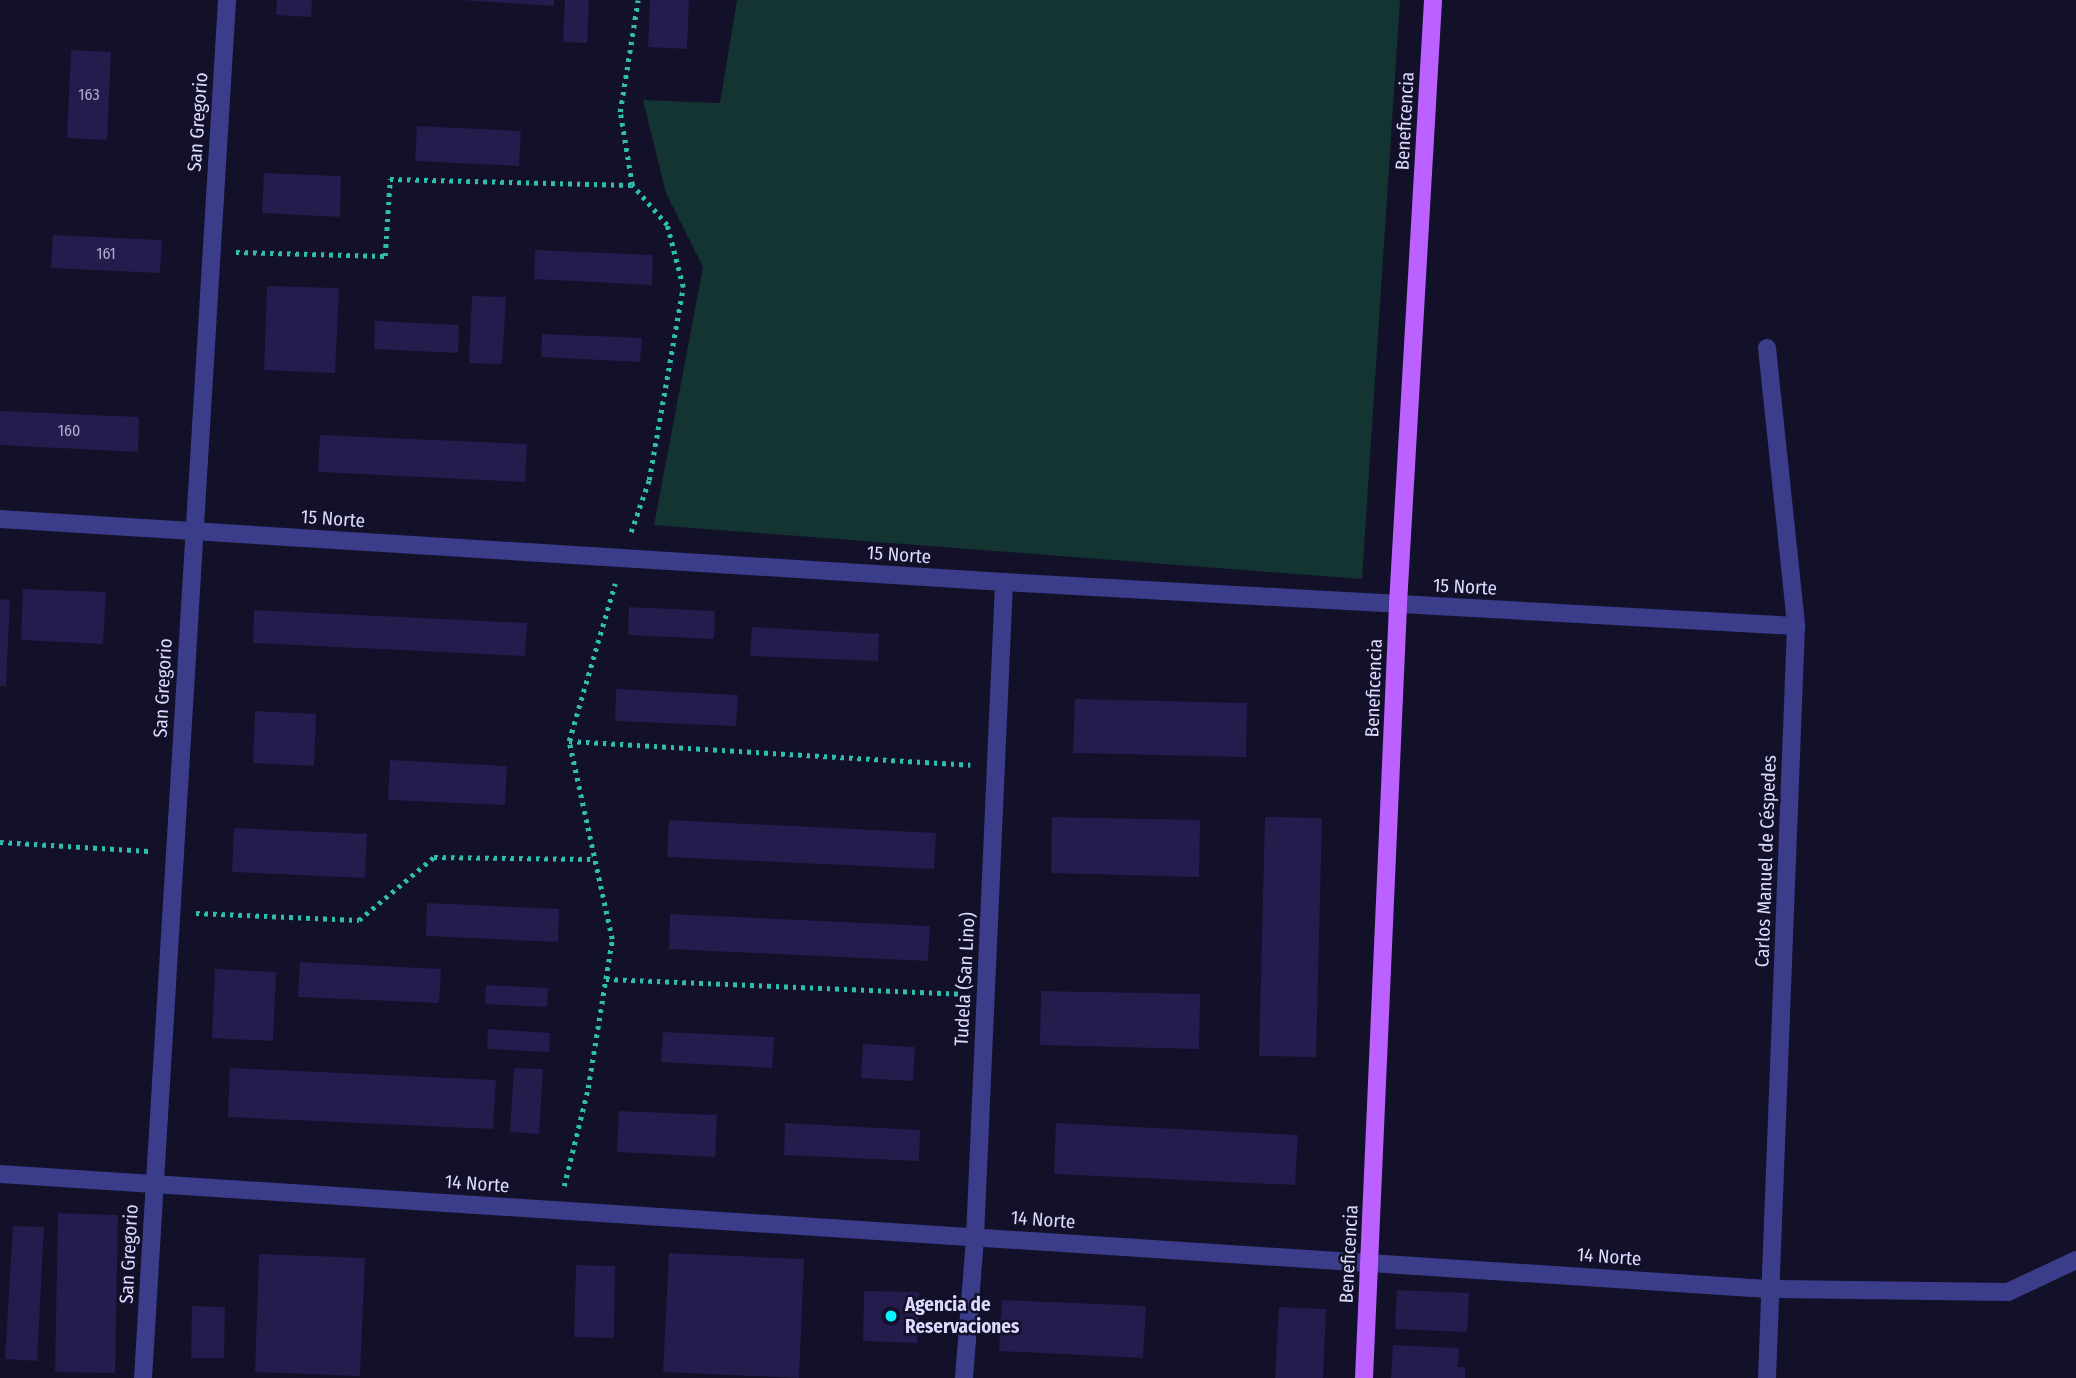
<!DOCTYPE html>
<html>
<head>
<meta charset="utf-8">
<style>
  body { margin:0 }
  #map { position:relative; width:2076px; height:1378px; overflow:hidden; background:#13102a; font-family:"Fira Sans Condensed",sans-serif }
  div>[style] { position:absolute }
  .green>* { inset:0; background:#133431 }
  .building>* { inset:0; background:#231c4c }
  .path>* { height:4.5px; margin-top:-2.25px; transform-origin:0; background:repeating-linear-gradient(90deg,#2fbead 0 3.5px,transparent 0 8.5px) }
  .minor>* { height:18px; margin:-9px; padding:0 9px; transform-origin:9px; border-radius:9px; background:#3b3c8a }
  .major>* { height:18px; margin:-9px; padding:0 9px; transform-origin:9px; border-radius:9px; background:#ba61ff }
  .dots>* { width:19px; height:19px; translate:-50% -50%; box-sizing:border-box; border:4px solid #13102a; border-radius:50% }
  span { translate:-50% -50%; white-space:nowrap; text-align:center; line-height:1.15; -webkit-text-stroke:5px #13102a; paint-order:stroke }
  .number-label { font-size:16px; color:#aeaad2 }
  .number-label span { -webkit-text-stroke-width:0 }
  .street-label { font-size:19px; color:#dcdaff }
  .poi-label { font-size:19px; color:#dcdaff; font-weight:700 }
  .left { translate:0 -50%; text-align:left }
</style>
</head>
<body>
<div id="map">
  <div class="green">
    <div style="clip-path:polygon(737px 0,1400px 0,1362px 579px,654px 525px,703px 267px,666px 193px,643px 100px,720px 103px)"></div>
  </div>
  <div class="building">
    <div style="clip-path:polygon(277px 0,312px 0,311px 17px,276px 15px)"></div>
    <div style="clip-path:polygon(461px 0,554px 0,554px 6px)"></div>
    <div style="clip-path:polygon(565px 0,589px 0,587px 43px,563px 42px)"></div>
    <div style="clip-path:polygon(650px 0,689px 0,687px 49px,648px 47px)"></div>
    <div style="clip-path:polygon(71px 50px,111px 52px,107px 140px,67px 138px)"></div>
    <div style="clip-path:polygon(417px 126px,521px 131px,519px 166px,415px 161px)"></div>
    <div style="clip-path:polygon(264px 173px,341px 176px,340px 217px,262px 213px)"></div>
    <div style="clip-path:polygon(53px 235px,162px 240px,160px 273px,51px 268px)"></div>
    <div style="clip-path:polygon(535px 250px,653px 255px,652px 285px,534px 279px)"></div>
    <div style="clip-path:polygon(267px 286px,339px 288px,335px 373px,264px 370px)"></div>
    <div style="clip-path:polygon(472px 296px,506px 297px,502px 364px,469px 363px)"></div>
    <div style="clip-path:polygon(375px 321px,459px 325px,458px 353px,374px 349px)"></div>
    <div style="clip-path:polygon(542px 334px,642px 338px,640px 362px,541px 357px)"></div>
    <div style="clip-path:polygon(0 411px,139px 417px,138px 452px,0 445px)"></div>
    <div style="clip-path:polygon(320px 435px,527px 444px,525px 482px,318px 472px)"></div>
    <div style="clip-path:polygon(23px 589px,106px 592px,103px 644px,21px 640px)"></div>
    <div style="clip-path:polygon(0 599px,10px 600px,6px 686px,0 686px)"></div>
    <div style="clip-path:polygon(629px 607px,715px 611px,714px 639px,628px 635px)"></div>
    <div style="clip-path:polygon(254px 610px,527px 623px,525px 656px,253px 643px)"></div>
    <div style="clip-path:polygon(752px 627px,879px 634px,878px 661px,750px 656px)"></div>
    <div style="clip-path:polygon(616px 689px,738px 695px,736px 726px,615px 721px)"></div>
    <div style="clip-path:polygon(1075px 699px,1247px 703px,1246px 757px,1073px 753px)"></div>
    <div style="clip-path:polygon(255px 711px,316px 714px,314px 766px,253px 763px)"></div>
    <div style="clip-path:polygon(390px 760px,507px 766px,505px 805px,388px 800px)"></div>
    <div style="clip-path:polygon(1052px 817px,1200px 820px,1199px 877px,1051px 873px)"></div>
    <div style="clip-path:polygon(1265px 817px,1322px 818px,1316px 1057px,1259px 1056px)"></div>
    <div style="clip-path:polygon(669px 820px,936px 833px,934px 869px,667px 857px)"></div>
    <div style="clip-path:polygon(234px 828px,367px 834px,365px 878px,232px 872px)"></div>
    <div style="clip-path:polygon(427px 903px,559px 909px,558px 942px,426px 936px)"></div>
    <div style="clip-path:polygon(670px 914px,930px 926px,928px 961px,669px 949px)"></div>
    <div style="clip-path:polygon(300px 962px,441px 969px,439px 1003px,298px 997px)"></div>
    <div style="clip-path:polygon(215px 969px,276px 972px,273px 1041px,212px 1038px)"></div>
    <div style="clip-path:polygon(486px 985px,548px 988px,547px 1007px,485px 1004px)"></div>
    <div style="clip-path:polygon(1041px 991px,1200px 994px,1199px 1049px,1040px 1045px)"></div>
    <div style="clip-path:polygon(488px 1029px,550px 1033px,549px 1052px,487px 1049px)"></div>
    <div style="clip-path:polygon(663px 1032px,774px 1037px,772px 1068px,661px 1062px)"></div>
    <div style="clip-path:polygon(863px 1044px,915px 1047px,913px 1081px,861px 1078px)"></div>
    <div style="clip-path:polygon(230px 1068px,496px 1080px,493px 1129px,228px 1117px)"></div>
    <div style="clip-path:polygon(514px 1068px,543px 1069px,539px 1134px,510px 1132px)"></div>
    <div style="clip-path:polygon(619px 1111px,717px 1115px,715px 1157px,617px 1152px)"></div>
    <div style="clip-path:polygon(785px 1123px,920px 1130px,919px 1161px,784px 1155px)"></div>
    <div style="clip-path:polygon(1056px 1123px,1298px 1135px,1295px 1185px,1054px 1174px)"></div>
    <div style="clip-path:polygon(58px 1213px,118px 1215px,115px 1373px,55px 1372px)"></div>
    <div style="clip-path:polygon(13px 1226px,44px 1227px,37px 1361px,5px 1359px)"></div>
    <div style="clip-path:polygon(669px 1253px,804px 1259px,799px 1378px,663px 1372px)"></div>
    <div style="clip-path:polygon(259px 1254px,365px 1258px,360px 1376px,255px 1372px)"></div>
    <div style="clip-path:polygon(576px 1265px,615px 1266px,614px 1338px,574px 1337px)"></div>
    <div style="clip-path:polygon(1397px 1290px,1469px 1293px,1467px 1332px,1395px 1329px)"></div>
    <div style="clip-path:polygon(864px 1291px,919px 1292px,917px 1343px,863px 1341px)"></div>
    <div style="clip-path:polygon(1002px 1300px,1146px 1306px,1143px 1358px,999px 1351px)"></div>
    <div style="clip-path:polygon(192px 1306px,225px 1307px,224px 1358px,191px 1358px)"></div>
    <div style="clip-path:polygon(1279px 1307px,1326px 1309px,1323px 1378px,1275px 1378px)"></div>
    <div style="clip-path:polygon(1393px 1345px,1459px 1348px,1458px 1367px,1465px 1367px,1465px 1378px,1391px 1378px)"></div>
  </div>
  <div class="path">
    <div style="left:236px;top:252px;width:149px;rotate:1.5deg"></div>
    <div style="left:385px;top:256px;width:77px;rotate:-86.3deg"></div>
    <div style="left:390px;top:179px;width:242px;rotate:1.4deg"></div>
    <div style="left:631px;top:532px;width:55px;rotate:-70.9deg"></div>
    <div style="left:649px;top:480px;width:196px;rotate:-80deg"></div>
    <div style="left:683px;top:287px;width:64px;rotate:-104.5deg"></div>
    <div style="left:667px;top:225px;width:53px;rotate:-131.2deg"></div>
    <div style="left:632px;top:185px;width:74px;rotate:-99.3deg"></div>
    <div style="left:620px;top:112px;width:113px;rotate:-80.9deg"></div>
    <div style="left:569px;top:741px;width:402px;rotate:3.4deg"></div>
    <div style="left:0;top:842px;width:149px;rotate:3.5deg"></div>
    <div style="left:196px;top:913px;width:163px;rotate:2.5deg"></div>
    <div style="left:359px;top:920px;width:98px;rotate:-40deg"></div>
    <div style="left:434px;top:857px;width:160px;rotate:0.7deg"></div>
    <div style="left:606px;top:979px;width:355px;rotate:2.4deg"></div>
    <div style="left:564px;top:1186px;width:101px;rotate:-76.2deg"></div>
    <div style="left:588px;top:1088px;width:151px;rotate:-80.8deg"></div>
    <div style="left:612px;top:939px;width:203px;rotate:-102.3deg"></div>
    <div style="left:569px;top:741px;width:164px;rotate:-73.7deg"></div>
  </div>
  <div class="minor">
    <div style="left:1767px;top:348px;width:280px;rotate:84deg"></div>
    <div style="left:1796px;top:626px;width:753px;rotate:92.21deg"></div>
    <div style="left:0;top:519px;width:1006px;rotate:3.59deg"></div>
    <div style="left:1004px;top:582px;width:793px;rotate:3.18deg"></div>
    <div style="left:0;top:1174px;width:1775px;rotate:3.72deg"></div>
    <div style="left:1771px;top:1289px;width:237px;rotate:0.7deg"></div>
    <div style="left:2008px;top:1292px;width:75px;rotate:-25.2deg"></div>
    <div style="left:143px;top:1378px;width:1381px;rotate:-86.51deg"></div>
    <div style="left:964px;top:1378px;width:141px;rotate:-85.5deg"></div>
    <div style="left:975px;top:1237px;width:656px;rotate:-87.46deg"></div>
  </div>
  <div class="major">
    <div style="left:1364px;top:1378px;width:775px;rotate:-87.48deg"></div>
    <div style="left:1398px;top:604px;width:605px;rotate:-86.68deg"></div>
  </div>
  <div class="dots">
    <div style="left:891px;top:1316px;background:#06f5ff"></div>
  </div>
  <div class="number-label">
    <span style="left:89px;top:95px">163</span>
    <span style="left:106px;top:254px">161</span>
    <span style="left:69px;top:431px">160</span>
  </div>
  <div class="street-label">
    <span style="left:1405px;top:121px;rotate:-87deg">Beneficencia</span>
    <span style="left:198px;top:122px;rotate:-86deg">San Gregorio</span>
    <span style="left:333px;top:519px;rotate:4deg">15 Norte</span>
    <span style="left:899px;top:555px;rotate:4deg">15 Norte</span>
    <span style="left:1465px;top:587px;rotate:3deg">15 Norte</span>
    <span style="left:163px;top:688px;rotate:-87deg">San Gregorio</span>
    <span style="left:1374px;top:688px;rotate:-88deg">Beneficencia</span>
    <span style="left:1766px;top:861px;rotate:-88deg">Carlos Manuel de Céspedes</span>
    <span style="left:965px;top:979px;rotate:-87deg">Tudela (San Lino)</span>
    <span style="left:477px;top:1184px;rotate:4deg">14 Norte</span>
    <span style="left:1043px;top:1220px;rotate:4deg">14 Norte</span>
    <span style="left:129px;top:1254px;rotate:-87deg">San Gregorio</span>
    <span style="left:1349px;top:1254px;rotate:-87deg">Beneficencia</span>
    <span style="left:1609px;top:1257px;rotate:4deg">14 Norte</span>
  </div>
  <div class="poi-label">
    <span class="left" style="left:905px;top:1316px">Agencia de<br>Reservaciones</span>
  </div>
</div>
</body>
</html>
